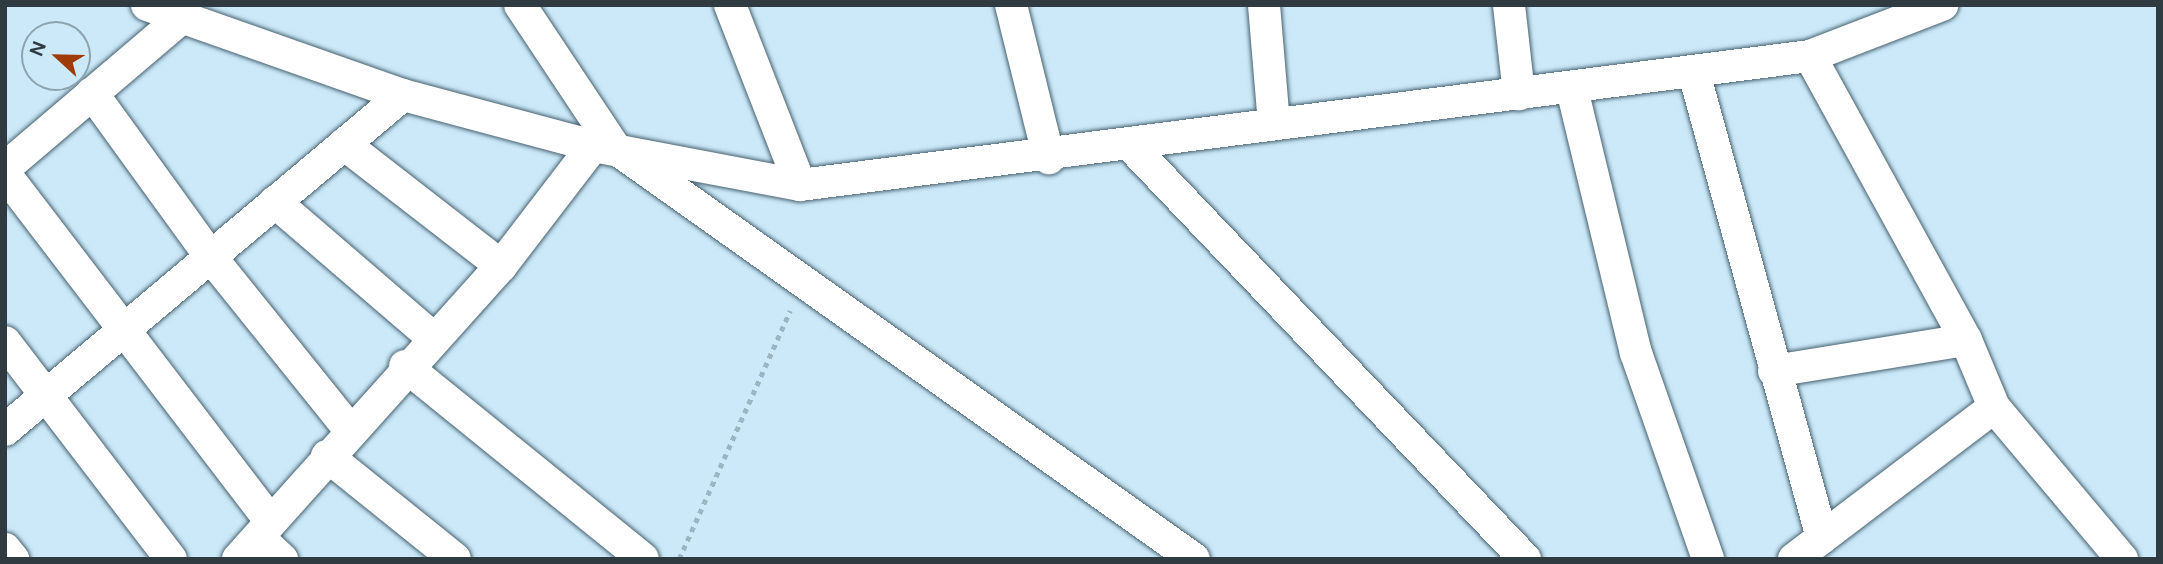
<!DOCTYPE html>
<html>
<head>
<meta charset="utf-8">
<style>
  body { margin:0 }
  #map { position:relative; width:2163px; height:564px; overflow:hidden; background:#cbe9f9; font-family:"DM Sans",sans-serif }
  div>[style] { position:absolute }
  .path>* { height:4.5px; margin-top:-2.25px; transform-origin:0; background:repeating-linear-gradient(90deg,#9cb5c2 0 5px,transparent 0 10px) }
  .roads { filter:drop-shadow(0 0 2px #47616f) drop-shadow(0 0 2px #47616f) }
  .street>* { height:32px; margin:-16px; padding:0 16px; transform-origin:16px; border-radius:16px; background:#fff }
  span { translate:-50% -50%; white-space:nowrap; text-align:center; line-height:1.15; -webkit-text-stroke:7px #cbe9f9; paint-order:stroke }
  .frame { position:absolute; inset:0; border:7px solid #2f3b41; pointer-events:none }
  .north { position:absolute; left:21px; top:21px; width:70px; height:70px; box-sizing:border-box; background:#cbe9f9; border:2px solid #8da3af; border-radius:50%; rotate:292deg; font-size:19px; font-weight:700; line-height:28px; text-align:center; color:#2f3b41 }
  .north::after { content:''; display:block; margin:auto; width:24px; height:32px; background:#9f3b06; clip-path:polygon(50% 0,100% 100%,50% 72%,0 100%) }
</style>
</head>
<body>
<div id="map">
  <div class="path">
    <div style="left:679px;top:559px;width:272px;rotate:-65.9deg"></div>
  </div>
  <div class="roads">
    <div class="street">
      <div style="left:147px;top:5px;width:271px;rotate:19.4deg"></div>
      <div style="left:403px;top:95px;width:197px;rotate:15deg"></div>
      <div style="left:593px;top:146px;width:211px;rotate:10.7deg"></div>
      <div style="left:800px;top:185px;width:1018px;rotate:-7.28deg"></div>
      <div style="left:1810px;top:56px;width:142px;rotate:-21.1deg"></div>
      <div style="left:520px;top:5px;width:172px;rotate:56.4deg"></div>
      <div style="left:615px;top:148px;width:710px;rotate:35.37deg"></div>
      <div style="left:730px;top:5px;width:193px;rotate:68.7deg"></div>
      <div style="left:1011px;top:5px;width:158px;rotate:76.1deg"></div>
      <div style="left:1264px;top:5px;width:119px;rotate:85.2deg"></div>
      <div style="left:1509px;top:5px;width:90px;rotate:83.6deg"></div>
      <div style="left:1810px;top:56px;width:324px;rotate:61.2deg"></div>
      <div style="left:1966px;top:340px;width:73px;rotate:67.3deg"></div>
      <div style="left:1994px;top:407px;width:199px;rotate:49.9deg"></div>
      <div style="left:1694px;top:73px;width:482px;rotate:74.6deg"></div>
      <div style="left:1572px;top:89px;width:272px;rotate:76.4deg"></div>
      <div style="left:1636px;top:353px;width:218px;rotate:70.7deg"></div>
      <div style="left:92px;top:93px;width:201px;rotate:54.1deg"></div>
      <div style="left:210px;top:256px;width:222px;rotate:51.2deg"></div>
      <div style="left:344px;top:144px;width:199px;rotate:37.8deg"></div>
      <div style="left:1131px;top:146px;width:571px;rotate:46.35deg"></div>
      <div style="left:5px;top:168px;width:231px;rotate:-40.4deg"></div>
      <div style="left:5px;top:174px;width:436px;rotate:52.6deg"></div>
      <div style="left:275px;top:202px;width:210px;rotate:40.7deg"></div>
      <div style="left:5px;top:342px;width:273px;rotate:52.6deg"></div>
      <div style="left:405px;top:366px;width:306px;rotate:39deg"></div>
      <div style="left:1774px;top:371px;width:194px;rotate:-9.2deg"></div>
      <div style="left:5px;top:430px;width:520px;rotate:-40.09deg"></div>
      <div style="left:327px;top:456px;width:164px;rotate:38.8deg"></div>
      <div style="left:258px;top:537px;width:33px;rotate:43deg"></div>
      <div style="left:5px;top:549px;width:13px;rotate:51deg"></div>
      <div style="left:238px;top:559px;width:394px;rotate:-48.1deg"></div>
      <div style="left:501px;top:266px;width:151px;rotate:-52.5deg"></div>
      <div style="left:1794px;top:559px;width:251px;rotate:-37.2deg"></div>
    </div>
  </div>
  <div class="frame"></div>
  <div class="north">N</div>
</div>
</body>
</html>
